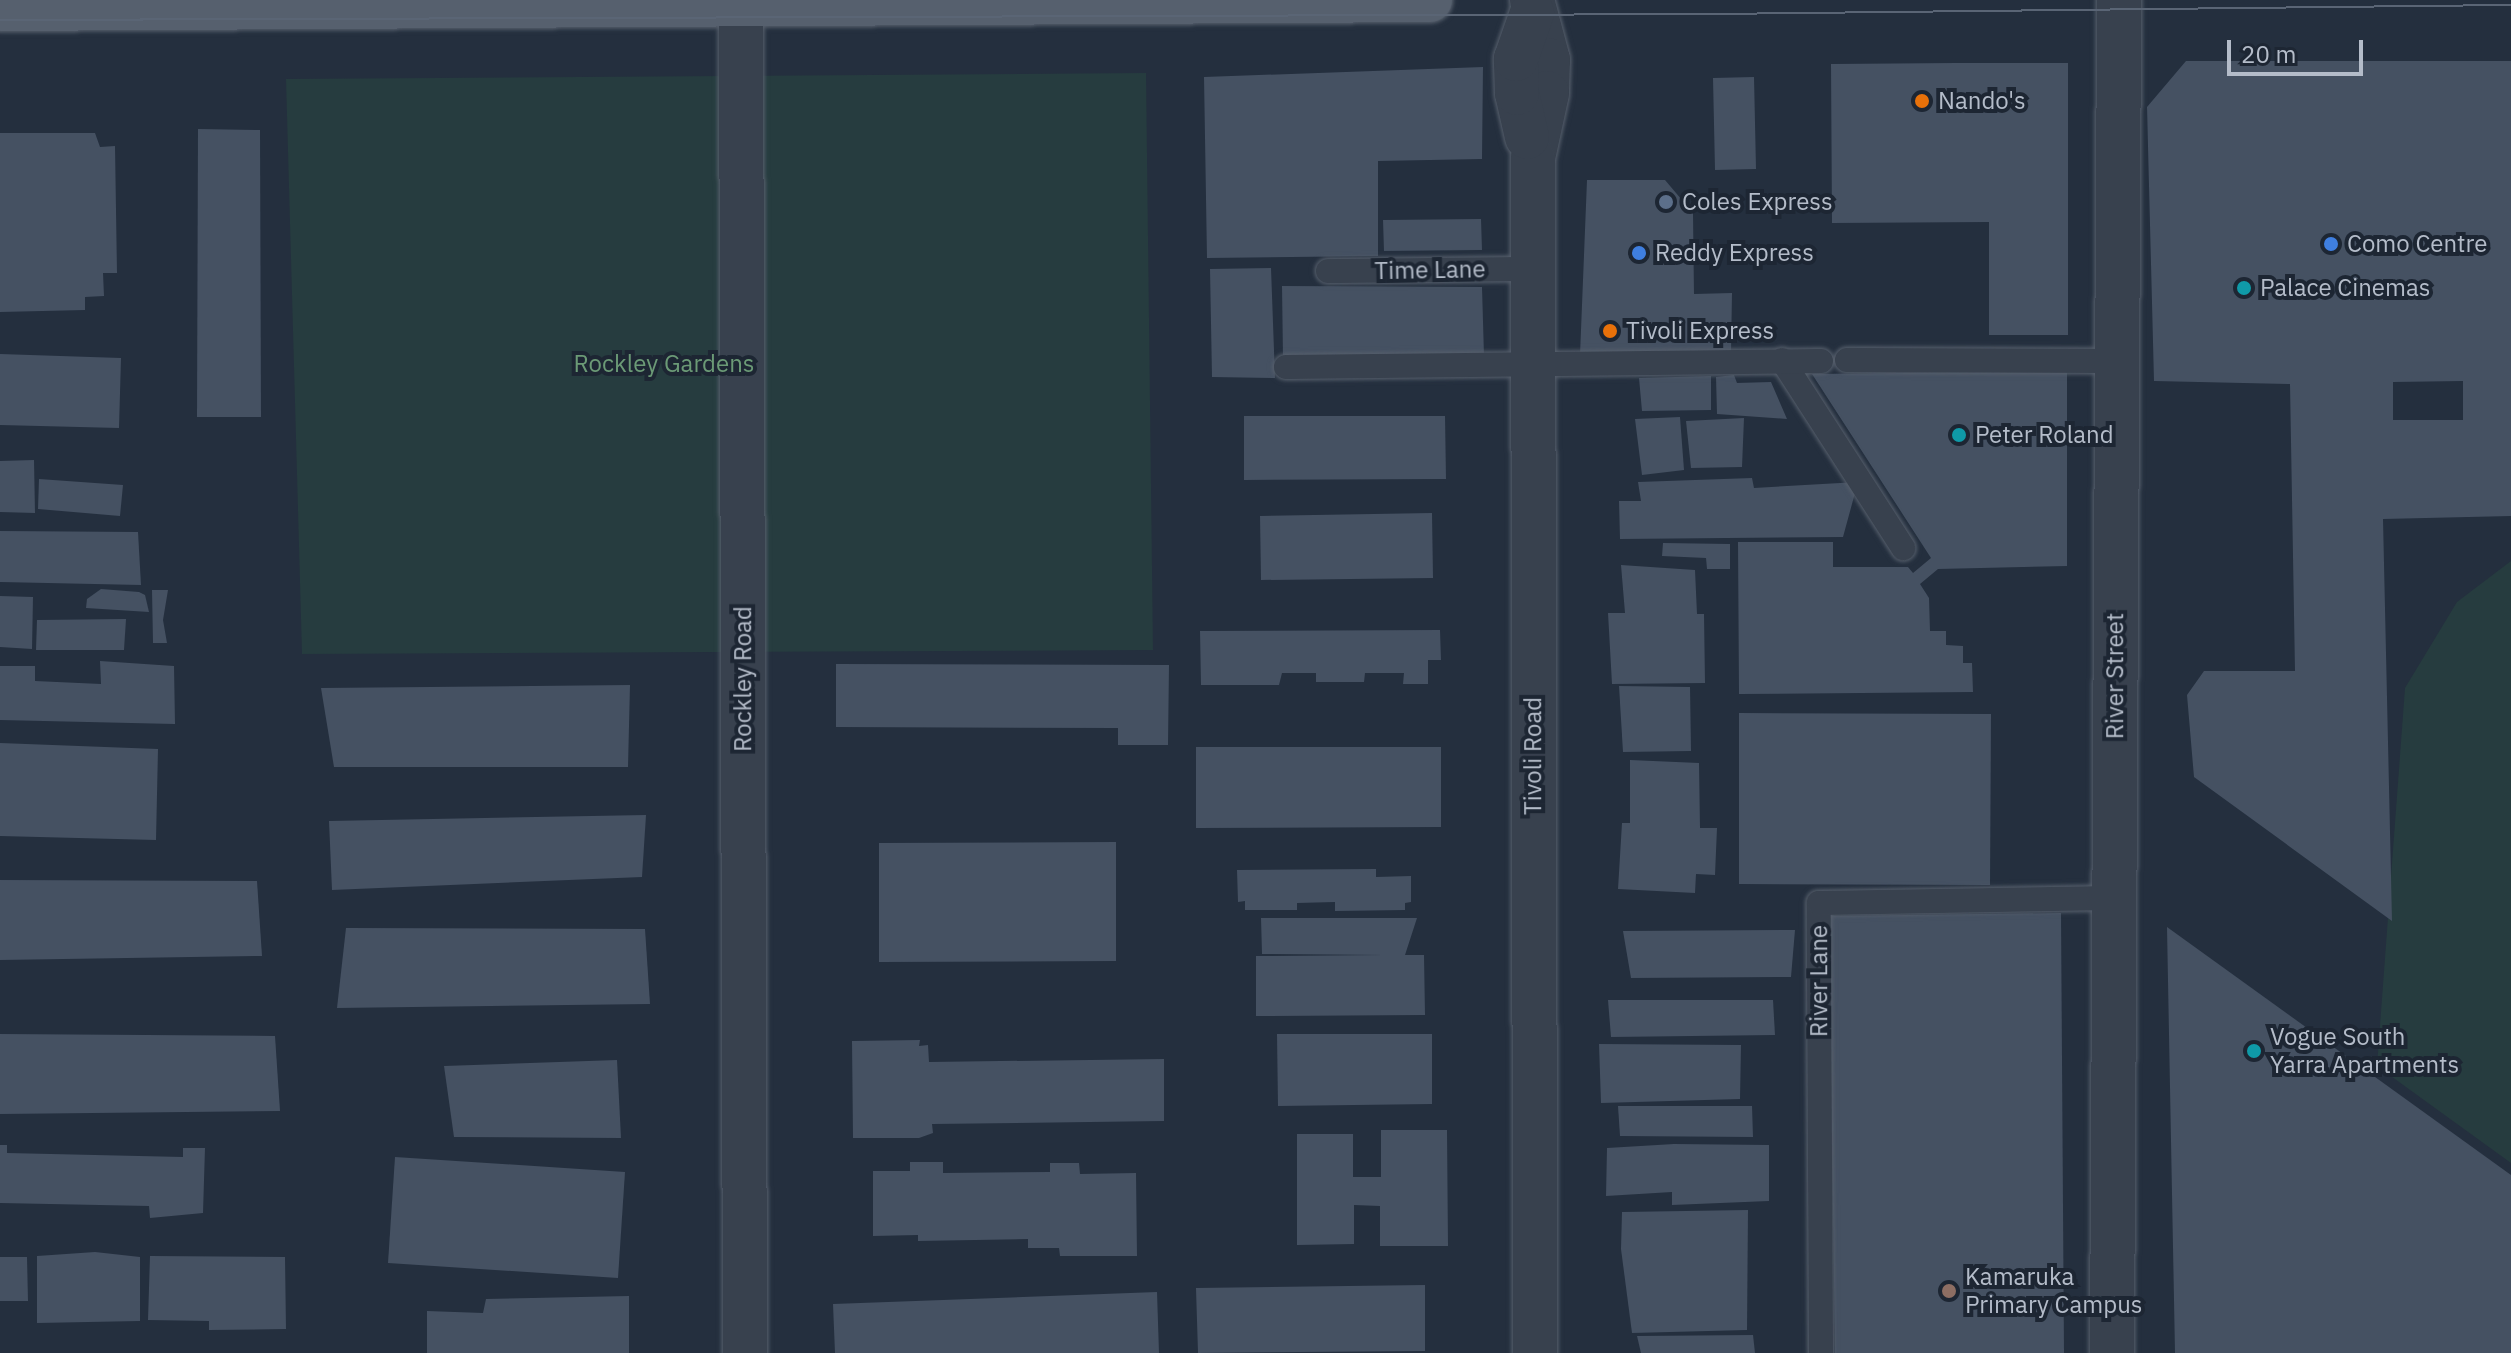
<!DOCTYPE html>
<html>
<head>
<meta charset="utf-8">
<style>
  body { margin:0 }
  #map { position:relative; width:2511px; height:1353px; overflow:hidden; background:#242f3e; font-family:"IBM Plex Sans",sans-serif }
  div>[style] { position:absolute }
  .green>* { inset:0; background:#263c3f }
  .building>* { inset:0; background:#455162 }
  .roads { filter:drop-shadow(0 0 2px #565f6c) drop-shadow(0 0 2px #565f6c) }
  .lane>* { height:24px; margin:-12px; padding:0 12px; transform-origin:12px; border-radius:12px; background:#38414e }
  .street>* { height:44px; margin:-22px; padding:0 22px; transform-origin:22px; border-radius:22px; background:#38414e }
  .primary>* { height:44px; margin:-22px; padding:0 22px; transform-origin:22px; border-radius:22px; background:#56606e }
  .tram>* { height:2px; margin:-1px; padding:0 1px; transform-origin:1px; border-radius:1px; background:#5a6575 }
  .dots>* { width:22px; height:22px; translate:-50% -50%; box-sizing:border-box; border:4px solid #1d2633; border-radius:50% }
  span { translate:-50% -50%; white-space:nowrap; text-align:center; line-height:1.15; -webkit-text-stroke:8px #1d2633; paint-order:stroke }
  .poi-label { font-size:24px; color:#b4bcc9 }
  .left { translate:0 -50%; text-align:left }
  .street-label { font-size:24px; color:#b4bcc9 }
  .park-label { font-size:24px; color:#6b9a76 }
  .scale { position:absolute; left:2227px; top:40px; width:136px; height:36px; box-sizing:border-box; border:4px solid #b4bcc9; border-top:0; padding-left:10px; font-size:24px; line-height:28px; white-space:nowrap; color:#b4bcc9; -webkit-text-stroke:6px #1d2633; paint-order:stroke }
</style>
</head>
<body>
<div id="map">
  <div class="green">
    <div style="clip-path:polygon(1146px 73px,1153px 650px,302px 654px,286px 79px)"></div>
    <div style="clip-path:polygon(2511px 561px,2511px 1163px,2377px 1066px,2405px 688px,2457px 602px)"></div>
  </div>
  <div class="building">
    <div style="clip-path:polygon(evenodd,2186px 61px,2511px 61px,2511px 516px,2383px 519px,2392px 921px,2194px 777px,2187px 695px,2204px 671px,2295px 671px,2290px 384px,2154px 381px,2147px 107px,2186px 61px,2463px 381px,2463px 420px,2393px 420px,2393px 382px,2463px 381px)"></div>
    <div style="clip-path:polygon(1956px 63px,2068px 63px,2068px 335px,1989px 335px,1989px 222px,1832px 223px,1831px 64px)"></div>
    <div style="clip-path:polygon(1483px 67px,1482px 159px,1378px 161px,1378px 256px,1207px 258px,1204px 77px)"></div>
    <div style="clip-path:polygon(1754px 77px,1756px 169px,1715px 170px,1713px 78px)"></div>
    <div style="clip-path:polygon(198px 129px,260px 130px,261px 417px,197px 417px)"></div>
    <div style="clip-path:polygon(0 133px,95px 133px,100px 147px,115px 146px,117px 273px,103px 273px,104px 296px,85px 297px,85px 310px,0 312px)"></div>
    <div style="clip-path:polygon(1587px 180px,1665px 180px,1693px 213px,1694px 294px,1732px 293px,1731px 353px,1580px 355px)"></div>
    <div style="clip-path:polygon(1481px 219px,1482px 250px,1384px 251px,1383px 220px)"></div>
    <div style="clip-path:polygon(1271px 268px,1275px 378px,1212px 377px,1210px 269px)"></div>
    <div style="clip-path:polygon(1282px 286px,1482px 287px,1484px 356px,1283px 358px)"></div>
    <div style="clip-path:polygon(0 354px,121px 358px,119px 428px,0 425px)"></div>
    <div style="clip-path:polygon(2067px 371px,2067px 566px,1938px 569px,1920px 584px,1929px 598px,1930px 631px,1946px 631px,1946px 645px,1963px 646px,1963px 663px,1972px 663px,1973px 692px,1739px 694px,1738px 542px,1833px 542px,1833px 567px,1908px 567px,1913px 573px,1931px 558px,1812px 374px)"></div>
    <div style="clip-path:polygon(1734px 375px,1737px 383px,1771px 382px,1787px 419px,1717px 414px,1716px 377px)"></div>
    <div style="clip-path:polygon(1711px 376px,1711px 410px,1642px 411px,1639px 378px)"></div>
    <div style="clip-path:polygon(1244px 416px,1445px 416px,1446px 479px,1244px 480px)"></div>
    <div style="clip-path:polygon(1680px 417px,1684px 470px,1642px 475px,1635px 419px)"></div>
    <div style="clip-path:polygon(1744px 418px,1742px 467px,1691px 468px,1686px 421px)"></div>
    <div style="clip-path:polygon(34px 460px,35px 513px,0 512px,0 461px)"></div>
    <div style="clip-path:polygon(1752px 478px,1754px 488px,1858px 482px,1843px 537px,1620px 539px,1619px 501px,1641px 501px,1638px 482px)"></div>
    <div style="clip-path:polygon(39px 479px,123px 485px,120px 516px,38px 509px)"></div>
    <div style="clip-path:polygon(1432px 513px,1433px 578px,1261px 580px,1260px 516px)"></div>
    <div style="clip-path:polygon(0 531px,138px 532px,141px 585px,0 582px)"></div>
    <div style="clip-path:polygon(1663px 543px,1730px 544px,1730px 569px,1707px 569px,1706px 558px,1662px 556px)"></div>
    <div style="clip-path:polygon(1621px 565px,1695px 570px,1697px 614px,1704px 614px,1705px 683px,1612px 684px,1608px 613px,1625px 613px)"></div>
    <div style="clip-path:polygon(101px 589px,139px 592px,145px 595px,149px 612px,86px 608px,87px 599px)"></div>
    <div style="clip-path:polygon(152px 590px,168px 590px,163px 620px,167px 643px,153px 643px)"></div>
    <div style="clip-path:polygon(0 596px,33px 597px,32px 649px,0 647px)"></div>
    <div style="clip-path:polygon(126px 619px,124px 650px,36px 650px,37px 620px)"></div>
    <div style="clip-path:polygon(1440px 630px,1441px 660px,1428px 660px,1428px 684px,1403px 684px,1404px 673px,1365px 673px,1364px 682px,1316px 682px,1316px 673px,1282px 673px,1279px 685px,1201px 685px,1200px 631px)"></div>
    <div style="clip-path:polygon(100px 661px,174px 666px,175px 724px,0 720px,0 666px,35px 666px,35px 681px,101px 684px)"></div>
    <div style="clip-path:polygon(836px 664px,1169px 665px,1168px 745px,1118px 745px,1118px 728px,836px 727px)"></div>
    <div style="clip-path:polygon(630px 685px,628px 767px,334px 767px,321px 688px)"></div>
    <div style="clip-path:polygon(1619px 686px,1690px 687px,1691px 751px,1623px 752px)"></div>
    <div style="clip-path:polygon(1739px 713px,1991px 714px,1990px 885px,1739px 884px)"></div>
    <div style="clip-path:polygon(0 743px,158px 749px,156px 840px,0 836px)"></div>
    <div style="clip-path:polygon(1196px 747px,1441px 747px,1441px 827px,1196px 828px)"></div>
    <div style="clip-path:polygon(1630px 760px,1699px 763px,1700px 828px,1717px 828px,1715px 875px,1696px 874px,1695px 893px,1618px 889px,1622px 823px,1630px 823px)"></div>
    <div style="clip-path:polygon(646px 815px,642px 877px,332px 890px,329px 821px)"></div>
    <div style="clip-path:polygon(1116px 842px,1116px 961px,879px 962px,879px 843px)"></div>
    <div style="clip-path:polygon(1376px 869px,1376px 877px,1411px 876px,1411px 902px,1405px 903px,1405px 910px,1335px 911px,1335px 902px,1297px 903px,1297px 910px,1245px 910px,1245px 901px,1238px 902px,1237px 870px)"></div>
    <div style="clip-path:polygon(0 880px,257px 881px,262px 956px,0 960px)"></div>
    <div style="clip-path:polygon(2061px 913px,2064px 1353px,1835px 1353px,1829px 916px)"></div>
    <div style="clip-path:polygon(1261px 918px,1417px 918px,1405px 955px,1424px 955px,1425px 1015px,1256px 1016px,1256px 956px,1384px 955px,1262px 954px)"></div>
    <div style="clip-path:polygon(2167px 927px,2511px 1175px,2511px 1353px,2175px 1353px)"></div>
    <div style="clip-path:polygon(346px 928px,645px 929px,650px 1004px,337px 1008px)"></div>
    <div style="clip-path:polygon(1795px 930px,1791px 977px,1631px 978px,1623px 931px)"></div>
    <div style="clip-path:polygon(1608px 1000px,1773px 1000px,1775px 1035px,1611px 1037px)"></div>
    <div style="clip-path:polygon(0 1034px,275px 1036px,280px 1111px,0 1114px)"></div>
    <div style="clip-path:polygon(1277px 1034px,1432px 1034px,1432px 1104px,1278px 1106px)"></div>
    <div style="clip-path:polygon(920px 1040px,919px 1046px,928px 1045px,929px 1062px,1164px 1059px,1164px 1121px,932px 1124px,933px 1133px,919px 1138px,853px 1138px,852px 1041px)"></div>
    <div style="clip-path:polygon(1599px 1044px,1741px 1045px,1740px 1099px,1601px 1103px)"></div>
    <div style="clip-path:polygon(617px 1060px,621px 1138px,454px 1137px,444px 1066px)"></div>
    <div style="clip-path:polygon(1618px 1106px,1752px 1106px,1753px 1137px,1620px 1136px)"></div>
    <div style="clip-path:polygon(1381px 1130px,1447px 1130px,1448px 1246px,1380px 1246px,1380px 1206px,1354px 1205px,1354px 1244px,1297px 1245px,1297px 1134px,1353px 1134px,1353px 1177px,1381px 1177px)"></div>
    <div style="clip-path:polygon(1674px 1144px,1769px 1145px,1769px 1201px,1672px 1205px,1672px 1192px,1606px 1196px,1607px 1148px)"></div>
    <div style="clip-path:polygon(0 1145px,7px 1145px,7px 1153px,183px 1157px,183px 1148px,205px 1148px,203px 1213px,150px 1218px,149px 1206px,0 1203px)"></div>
    <div style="clip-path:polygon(395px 1157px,625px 1172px,618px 1278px,388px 1263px)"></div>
    <div style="clip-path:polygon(910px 1162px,943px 1162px,943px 1173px,1050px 1172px,1050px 1163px,1079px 1163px,1080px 1174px,1136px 1173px,1137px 1256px,1060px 1256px,1059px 1248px,1028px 1248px,1028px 1239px,918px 1241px,918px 1235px,873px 1236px,873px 1171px,910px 1171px)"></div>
    <div style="clip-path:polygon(1748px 1210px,1747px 1330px,1632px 1333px,1621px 1249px,1622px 1212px)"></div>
    <div style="clip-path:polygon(95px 1252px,140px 1257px,140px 1321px,37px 1323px,37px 1256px)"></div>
    <div style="clip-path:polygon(150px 1256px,285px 1257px,286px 1329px,209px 1330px,209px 1321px,148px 1320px)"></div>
    <div style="clip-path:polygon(0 1257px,27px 1257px,28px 1301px,0 1301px)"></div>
    <div style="clip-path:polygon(1425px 1285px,1425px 1351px,1198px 1353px,1196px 1288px)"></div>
    <div style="clip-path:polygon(1157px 1292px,1159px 1353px,835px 1353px,833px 1304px)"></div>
    <div style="clip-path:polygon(629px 1296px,629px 1353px,427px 1353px,427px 1311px,483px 1313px,486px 1299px)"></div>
    <div style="clip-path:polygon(1753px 1335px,1755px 1353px,1641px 1353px,1637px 1336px)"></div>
  </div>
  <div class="roads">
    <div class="lane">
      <div style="left:1328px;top:271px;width:204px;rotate:-0.6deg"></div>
      <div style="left:1782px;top:360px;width:224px;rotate:57.2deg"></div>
      <div style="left:1847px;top:360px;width:270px;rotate:0.2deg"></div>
      <div style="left:1286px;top:367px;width:535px;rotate:-0.64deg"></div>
      <div style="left:1821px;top:1353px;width:450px;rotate:-90.3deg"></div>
      <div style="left:1819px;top:903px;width:294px;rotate:-1deg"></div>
    </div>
    <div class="street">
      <div style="left:1532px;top:0;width:62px;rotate:75.1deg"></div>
      <div style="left:1548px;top:60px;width:33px;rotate:92deg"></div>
      <div style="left:1547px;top:93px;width:66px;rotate:102.2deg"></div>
      <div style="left:1533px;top:158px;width:1195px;rotate:89.9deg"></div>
      <div style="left:741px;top:5px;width:1348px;rotate:89.83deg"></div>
      <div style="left:1527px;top:137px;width:45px;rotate:-102.8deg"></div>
      <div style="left:1517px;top:93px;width:34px;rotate:-92deg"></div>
      <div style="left:1516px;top:59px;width:49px;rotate:-70.8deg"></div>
      <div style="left:2112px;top:1353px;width:1353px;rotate:-89.7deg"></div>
    </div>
    <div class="primary">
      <div style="left:0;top:9px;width:1430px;rotate:-0.36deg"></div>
    </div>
  </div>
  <div class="tram">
    <div style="left:0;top:20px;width:1714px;rotate:-0.2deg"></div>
    <div style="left:1714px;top:14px;width:797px;rotate:-0.65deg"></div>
  </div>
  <div class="dots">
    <div style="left:1922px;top:101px;background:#e8710a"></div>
    <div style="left:1666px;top:202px;background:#5c6f8a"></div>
    <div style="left:2331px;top:244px;background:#3f7fe0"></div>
    <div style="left:1639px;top:253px;background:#3f7fe0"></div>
    <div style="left:2244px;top:288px;background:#0f9aa8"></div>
    <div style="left:1610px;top:331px;background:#e8710a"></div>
    <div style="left:1959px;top:435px;background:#0f9aa8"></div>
    <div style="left:2254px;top:1051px;background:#0f9aa8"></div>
    <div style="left:1949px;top:1291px;background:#8d6e63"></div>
  </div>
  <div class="poi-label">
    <span class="left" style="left:1938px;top:101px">Nando's</span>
    <span class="left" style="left:1682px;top:202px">Coles Express</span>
    <span class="left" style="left:2347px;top:244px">Como Centre</span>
    <span class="left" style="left:1655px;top:253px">Reddy Express</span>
    <span class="left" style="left:2260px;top:288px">Palace Cinemas</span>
    <span class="left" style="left:1626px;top:331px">Tivoli Express</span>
    <span class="left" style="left:1975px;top:435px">Peter Roland</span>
    <span class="left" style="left:2270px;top:1051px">Vogue South<br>Yarra Apartments</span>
    <span class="left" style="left:1965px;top:1291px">Kamaruka<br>Primary Campus</span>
  </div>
  <div class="street-label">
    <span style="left:1430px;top:270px;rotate:-1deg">Time Lane</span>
    <span style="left:2115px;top:676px;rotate:-90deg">River Street</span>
    <span style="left:743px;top:679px;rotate:-90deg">Rockley Road</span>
    <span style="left:1533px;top:756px;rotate:-90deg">Tivoli Road</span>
    <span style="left:1819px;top:981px;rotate:-90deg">River Lane</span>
  </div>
  <div class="park-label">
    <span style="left:664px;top:364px">Rockley Gardens</span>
  </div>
  <div class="scale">20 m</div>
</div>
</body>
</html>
